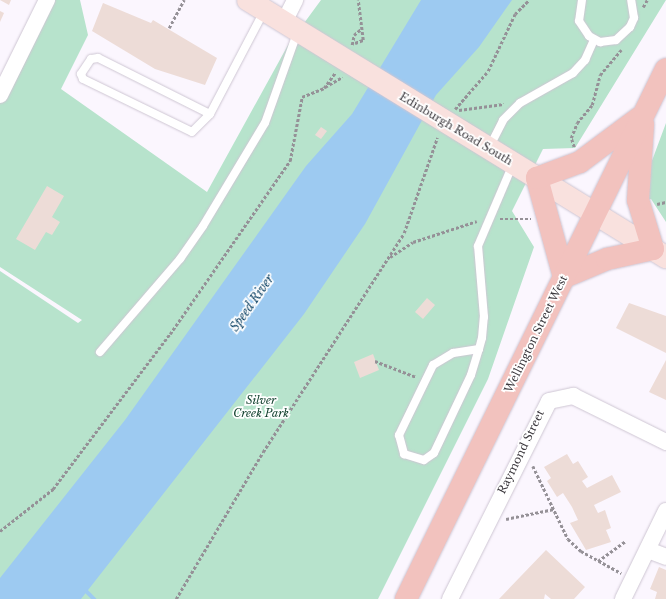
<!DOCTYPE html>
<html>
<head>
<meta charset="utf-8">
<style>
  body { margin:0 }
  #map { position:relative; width:666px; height:599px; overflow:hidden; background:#fbf6fe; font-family:"Libre Baskerville",serif }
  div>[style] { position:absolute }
  .green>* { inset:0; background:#b7e3cc }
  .water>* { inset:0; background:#9dcaf1 }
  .stream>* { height:4px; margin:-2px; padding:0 2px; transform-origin:2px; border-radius:2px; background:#9dcaf1 }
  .building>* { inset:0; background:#eddcd7 }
  .path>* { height:2.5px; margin-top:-1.25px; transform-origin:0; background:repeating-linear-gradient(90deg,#959197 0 3px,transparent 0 5px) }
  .roads { filter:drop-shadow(0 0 1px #cec6d3) drop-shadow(0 0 1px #cec6d3) }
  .service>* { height:8px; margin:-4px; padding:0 4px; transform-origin:4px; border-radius:4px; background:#fff }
  .minor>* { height:16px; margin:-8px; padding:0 8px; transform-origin:8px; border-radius:8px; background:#fff }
  .secondary>* { height:22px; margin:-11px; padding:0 11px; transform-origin:11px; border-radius:11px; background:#f9e1de }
  .primary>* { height:22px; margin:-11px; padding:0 11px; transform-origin:11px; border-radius:11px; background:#f2c2be }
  span { translate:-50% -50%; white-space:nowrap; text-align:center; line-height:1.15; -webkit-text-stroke:3.5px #fff; paint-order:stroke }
  .street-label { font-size:11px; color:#3c393e }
  .park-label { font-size:11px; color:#12412e; font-style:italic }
  .water-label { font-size:12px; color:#063d61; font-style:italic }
</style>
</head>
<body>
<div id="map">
  <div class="green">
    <div style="clip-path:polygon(46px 0,80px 0,88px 35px,61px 89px,207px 192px,288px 45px,321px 0,666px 0,575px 148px,543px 149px,512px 211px,534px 247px,488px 379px,378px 599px,0 599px,0 271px,78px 323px,82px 320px,0 267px,0 86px)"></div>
    <div style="clip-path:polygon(666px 123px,666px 222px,651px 199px,647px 200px,650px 166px)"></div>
  </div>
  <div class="water">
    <div style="clip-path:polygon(421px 0,512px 0,479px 47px,436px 95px,365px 224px,304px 314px,81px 599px,0 599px,0 578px,125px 420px,306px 166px,352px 114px)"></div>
  </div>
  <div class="stream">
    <div style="left:83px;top:588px;width:16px;rotate:45deg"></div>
  </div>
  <div class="building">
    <div style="clip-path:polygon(0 0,11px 0,9px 5px)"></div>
    <div style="clip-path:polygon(103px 3px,151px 23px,153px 20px,217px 58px,205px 85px,155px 69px,92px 31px)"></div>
    <div style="clip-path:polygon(0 11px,4px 13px,0 22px)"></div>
    <div style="clip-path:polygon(321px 127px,327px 131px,321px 139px,315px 135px)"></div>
    <div style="clip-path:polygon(47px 186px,64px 196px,52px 217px,60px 222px,52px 235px,46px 232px,35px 250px,16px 239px)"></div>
    <div style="clip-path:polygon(427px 298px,435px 305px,423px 319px,415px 312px)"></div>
    <div style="clip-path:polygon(629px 303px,666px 316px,666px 353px,616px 328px)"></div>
    <div style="clip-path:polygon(373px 354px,379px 370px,360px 378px,354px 362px)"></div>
    <div style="clip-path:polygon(666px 360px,666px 400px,649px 392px)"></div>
    <div style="clip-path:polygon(567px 454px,573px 464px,578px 461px,588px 477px,582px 481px,587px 488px,612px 475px,621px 492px,594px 505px,598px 513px,605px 510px,611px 528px,606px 530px,611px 542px,586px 550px,570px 523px,578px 520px,572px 507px,563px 493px,557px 497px,547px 481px,551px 478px,544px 467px)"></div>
    <div style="clip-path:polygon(546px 550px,585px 587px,574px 599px,551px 599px,545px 594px,544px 599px,499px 599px)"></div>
    <div style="clip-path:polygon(659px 567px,666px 570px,666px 599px,655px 599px,657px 592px,650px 589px)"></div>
  </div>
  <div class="path">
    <div style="left:643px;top:7px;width:8px;rotate:-60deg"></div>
    <div style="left:169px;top:28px;width:32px;rotate:-62deg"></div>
    <div style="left:355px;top:43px;width:9px;rotate:-21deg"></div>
    <div style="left:363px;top:40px;width:40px;rotate:-97.1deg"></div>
    <div style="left:352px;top:45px;width:10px;rotate:-79deg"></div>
    <div style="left:354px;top:35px;width:9px;rotate:-41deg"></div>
    <div style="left:325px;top:87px;width:20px;rotate:-30deg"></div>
    <div style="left:455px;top:109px;width:50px;rotate:-49deg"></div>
    <div style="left:488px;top:71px;width:63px;rotate:-64.7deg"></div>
    <div style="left:515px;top:14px;width:20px;rotate:-45deg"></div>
    <div style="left:459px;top:110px;width:45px;rotate:-7.6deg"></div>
    <div style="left:574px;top:147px;width:9px;rotate:-108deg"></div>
    <div style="left:571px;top:138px;width:16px;rotate:-68deg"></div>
    <div style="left:577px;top:123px;width:23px;rotate:-50deg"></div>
    <div style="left:592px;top:105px;width:31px;rotate:-75deg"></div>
    <div style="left:600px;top:75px;width:33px;rotate:-50deg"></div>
    <div style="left:657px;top:204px;width:9px;rotate:-13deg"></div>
    <div style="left:500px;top:219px;width:31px"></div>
    <div style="left:390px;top:257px;width:27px;rotate:-33deg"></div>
    <div style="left:413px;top:242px;width:67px;rotate:-18.2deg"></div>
    <div style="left:375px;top:361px;width:44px;rotate:21.3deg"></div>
    <div style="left:533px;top:466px;width:81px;rotate:64.4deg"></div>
    <div style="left:568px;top:539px;width:18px;rotate:43deg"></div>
    <div style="left:581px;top:551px;width:46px;rotate:28.8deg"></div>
    <div style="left:506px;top:519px;width:49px;rotate:-11.8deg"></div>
    <div style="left:0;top:531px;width:68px;rotate:-38.4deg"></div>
    <div style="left:53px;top:489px;width:194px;rotate:-53deg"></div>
    <div style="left:170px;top:334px;width:211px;rotate:-55.3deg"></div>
    <div style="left:290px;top:161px;width:65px;rotate:-79.4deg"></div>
    <div style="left:302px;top:97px;width:24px;rotate:-22deg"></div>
    <div style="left:324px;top:88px;width:19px;rotate:-54deg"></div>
    <div style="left:598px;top:561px;width:34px;rotate:-36deg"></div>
    <div style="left:176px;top:599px;width:171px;rotate:-59.4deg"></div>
    <div style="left:263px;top:452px;width:260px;rotate:-57.2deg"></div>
    <div style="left:404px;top:233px;width:101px;rotate:-70.8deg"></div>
  </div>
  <div class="roads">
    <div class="service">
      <div style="left:582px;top:0;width:21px;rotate:98deg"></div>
      <div style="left:579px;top:21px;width:18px;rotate:56deg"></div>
      <div style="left:589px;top:36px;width:13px;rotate:29deg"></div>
      <div style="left:600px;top:42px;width:16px;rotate:-7deg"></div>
      <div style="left:616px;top:40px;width:19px;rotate:-43deg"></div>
      <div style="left:630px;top:27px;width:10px;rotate:-66deg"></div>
      <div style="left:634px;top:18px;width:18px;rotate:-99deg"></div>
      <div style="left:210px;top:114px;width:125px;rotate:-153.4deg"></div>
      <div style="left:98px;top:58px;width:7px;rotate:172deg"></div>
      <div style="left:91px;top:59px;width:18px;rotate:124deg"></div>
      <div style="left:81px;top:74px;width:5px;rotate:68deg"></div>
      <div style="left:83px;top:79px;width:121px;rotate:25.9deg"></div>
      <div style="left:192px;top:132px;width:25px;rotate:-45deg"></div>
      <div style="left:210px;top:114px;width:116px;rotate:-62.3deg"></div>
      <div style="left:489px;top:148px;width:31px;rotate:-63deg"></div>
      <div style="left:503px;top:120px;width:24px;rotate:-45deg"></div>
      <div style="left:520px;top:103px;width:61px;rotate:-29.5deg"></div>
      <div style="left:573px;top:73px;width:18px;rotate:-47deg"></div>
      <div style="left:585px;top:60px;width:22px;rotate:-66deg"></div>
      <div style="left:479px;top:349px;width:26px;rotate:171deg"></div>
      <div style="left:453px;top:353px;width:23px;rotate:149deg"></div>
      <div style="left:433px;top:365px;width:78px;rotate:115.9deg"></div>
      <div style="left:399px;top:435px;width:20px;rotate:75deg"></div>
      <div style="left:404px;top:454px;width:21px;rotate:17deg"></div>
      <div style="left:424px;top:460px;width:12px;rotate:-35deg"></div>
      <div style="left:434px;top:453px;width:86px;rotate:-64.6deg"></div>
      <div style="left:471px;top:375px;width:27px;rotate:-73deg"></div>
      <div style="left:479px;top:349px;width:11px;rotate:-75deg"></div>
      <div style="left:482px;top:338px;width:21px;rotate:-85deg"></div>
      <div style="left:484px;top:317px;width:71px;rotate:-94.8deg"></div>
      <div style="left:478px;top:246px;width:89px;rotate:-66.9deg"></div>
      <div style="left:100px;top:352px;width:123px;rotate:-49.3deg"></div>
      <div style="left:180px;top:259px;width:40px;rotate:-55.1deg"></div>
      <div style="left:203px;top:226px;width:120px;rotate:-59deg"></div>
      <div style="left:265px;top:123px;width:96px;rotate:-70.4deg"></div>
    </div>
    <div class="minor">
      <div style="left:284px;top:22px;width:25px;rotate:-63deg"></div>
      <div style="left:0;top:95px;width:106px;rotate:-63.7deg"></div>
      <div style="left:648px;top:550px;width:19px;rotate:21deg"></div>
      <div style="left:450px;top:599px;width:221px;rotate:-63.4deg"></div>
      <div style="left:549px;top:401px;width:25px;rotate:-12deg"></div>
      <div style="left:573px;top:396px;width:104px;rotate:26.3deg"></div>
      <div style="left:623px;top:599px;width:98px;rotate:-64deg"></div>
    </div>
    <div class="secondary">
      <div style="left:248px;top:0;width:491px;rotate:31.6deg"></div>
    </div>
    <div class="primary">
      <div style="left:564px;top:277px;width:47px;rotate:-22.7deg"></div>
      <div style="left:607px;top:259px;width:47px;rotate:-12.3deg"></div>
      <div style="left:653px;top:249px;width:51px;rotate:-107deg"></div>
      <div style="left:638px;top:200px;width:76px;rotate:-86.2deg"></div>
      <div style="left:564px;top:277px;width:103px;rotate:-105.3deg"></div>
      <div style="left:537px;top:178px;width:46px;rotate:-20.4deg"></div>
      <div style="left:580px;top:162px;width:74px;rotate:-36.7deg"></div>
      <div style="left:406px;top:599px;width:590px;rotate:-63.87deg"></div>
    </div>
  </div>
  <div class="street-label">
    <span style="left:456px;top:129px;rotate:31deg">Edinburgh Road South</span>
    <span style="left:536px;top:334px;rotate:-64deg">Wellington Street West</span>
    <span style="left:521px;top:452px;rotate:-64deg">Raymond Street</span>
  </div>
  <div class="park-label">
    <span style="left:261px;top:407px">Silver<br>Creek Park</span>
  </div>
  <div class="water-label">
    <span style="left:252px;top:303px;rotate:-55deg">Speed River</span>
  </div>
</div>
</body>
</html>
